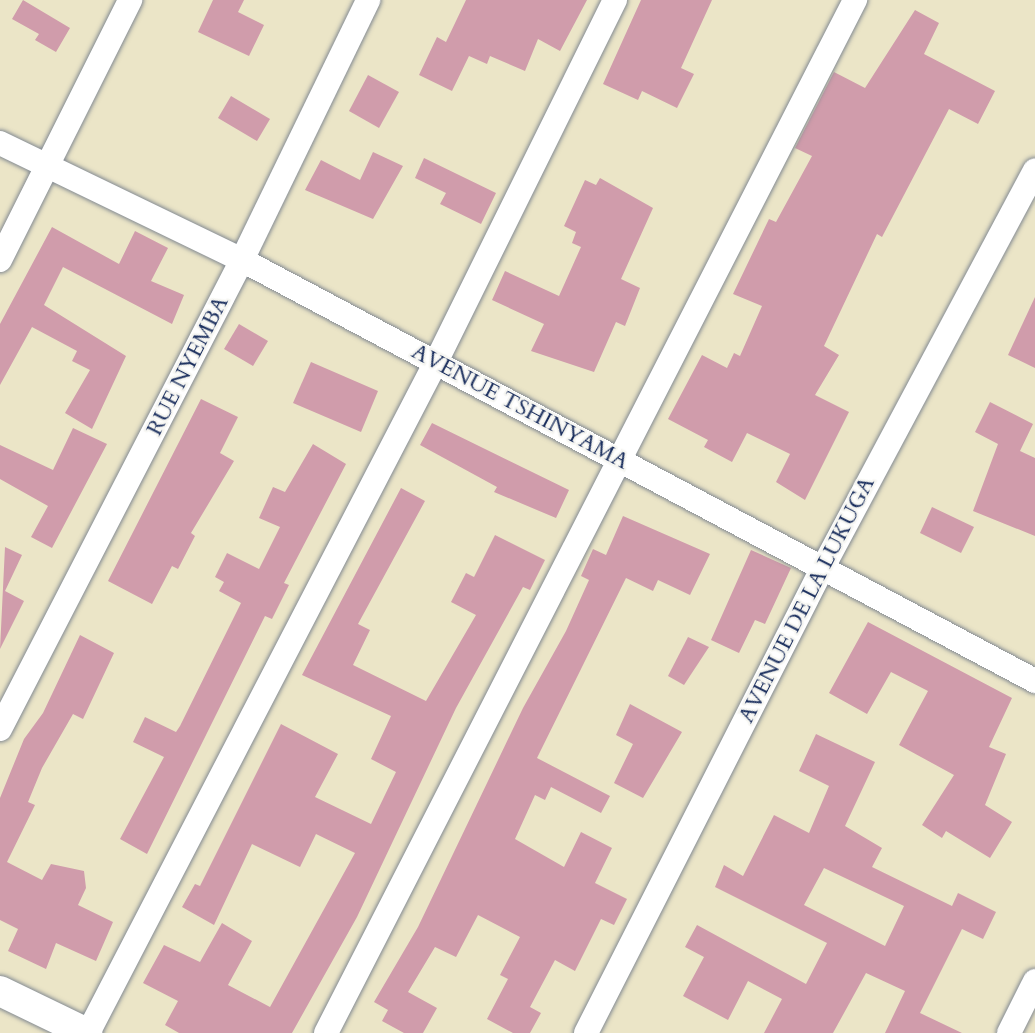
<!DOCTYPE html>
<html>
<head>
<meta charset="utf-8">
<style>
  body { margin:0 }
  #map { position:relative; width:1035px; height:1033px; overflow:hidden; background:#ebe5c7; font-family:Cardo,serif }
  div>[style] { position:absolute }
  .building>* { inset:0; background:#d09cab }
  .roads { filter:drop-shadow(0 0 2px #838a92) drop-shadow(0 0 2px #838a92) }
  .minor>* { height:24px; margin:-12px; padding:0 12px; transform-origin:12px; border-radius:12px; background:#fff }
  .tertiary>* { height:30px; margin:-15px; padding:0 15px; transform-origin:15px; border-radius:15px; background:#fff }
  span { translate:-50% -50%; white-space:nowrap; text-align:center; line-height:1.15; -webkit-text-stroke:4.5px #f6f6f2; paint-order:stroke }
  .street-label { font-size:22px; color:#1b2f5e }
</style>
</head>
<body>
<div id="map">
  <div class="building">
    <div style="clip-path:polygon(23px 0,70px 28px,56px 52px,35px 40px,39px 34px,12px 19px)"></div>
    <div style="clip-path:polygon(213px 0,244px 0,238px 12px,264px 25px,249px 56px,198px 32px)"></div>
    <div style="clip-path:polygon(466px 0,587px 0,560px 51px,538px 39px,525px 71px,490px 56px,487px 64px,469px 56px,452px 91px,419px 75px,437px 37px,446px 42px)"></div>
    <div style="clip-path:polygon(641px 0,712px 0,681px 68px,694px 74px,677px 108px,642px 91px,638px 100px,603px 84px)"></div>
    <div style="clip-path:polygon(915px 10px,939px 23px,924px 54px,995px 91px,978px 124px,949px 109px,882px 237px,877px 234px,824px 346px,839px 355px,815px 395px,849px 412px,805px 500px,776px 482px,790px 454px,747px 433px,732px 462px,704px 447px,708px 440px,668px 419px,702px 355px,727px 368px,734px 353px,740px 356px,762px 306px,733px 294px,769px 219px,776px 222px,812px 156px,795px 148px,834px 72px,865px 88px)"></div>
    <div style="clip-path:polygon(368px 75px,399px 92px,379px 128px,349px 111px)"></div>
    <div style="clip-path:polygon(231px 96px,270px 119px,257px 141px,218px 118px)"></div>
    <div style="clip-path:polygon(373px 152px,403px 166px,373px 219px,305px 190px,321px 160px,360px 180px)"></div>
    <div style="clip-path:polygon(424px 158px,496px 193px,481px 224px,440px 204px,446px 193px,415px 178px)"></div>
    <div style="clip-path:polygon(600px 178px,653px 208px,621px 279px,640px 288px,625px 326px,616px 322px,594px 372px,531px 351px,544px 324px,492px 300px,505px 271px,559px 296px,581px 247px,572px 243px,576px 232px,564px 226px,585px 180px,596px 185px)"></div>
    <div style="clip-path:polygon(52px 227px,119px 264px,135px 231px,168px 248px,151px 281px,184px 295px,172px 324px,63px 267px,44px 305px,126px 356px,92px 429px,65px 413px,90px 370px,72px 361px,77px 351px,32px 327px,0 385px,0 324px)"></div>
    <div style="clip-path:polygon(1035px 297px,1035px 368px,1008px 355px)"></div>
    <div style="clip-path:polygon(239px 324px,268px 341px,253px 366px,224px 349px)"></div>
    <div style="clip-path:polygon(311px 362px,378px 391px,361px 432px,293px 403px)"></div>
    <div style="clip-path:polygon(201px 399px,238px 417px,220px 453px,234px 461px,191px 533px,195px 536px,178px 569px,172px 566px,152px 604px,108px 581px)"></div>
    <div style="clip-path:polygon(990px 402px,1033px 424px,1020px 451px,1035px 458px,1035px 536px,973px 511px,998px 444px,975px 432px)"></div>
    <div style="clip-path:polygon(432px 423px,569px 490px,556px 518px,494px 492px,497px 487px,420px 445px)"></div>
    <div style="clip-path:polygon(73px 428px,107px 444px,52px 548px,31px 537px,48px 506px,0 479px,0 445px,53px 470px)"></div>
    <div style="clip-path:polygon(313px 444px,346px 464px,284px 583px,289px 585px,272px 619px,265px 616px,147px 854px,120px 839px,164px 757px,133px 742px,145px 717px,176px 732px,180px 726px,241px 603px,219px 591px,224px 582px,215px 577px,227px 553px,259px 569px,280px 527px,259px 518px,273px 487px,285px 492px)"></div>
    <div style="clip-path:polygon(401px 488px,425px 501px,358px 624px,370px 630px,353px 665px,426px 701px,476px 615px,451px 602px,466px 573px,474px 577px,495px 535px,545px 560px,530px 590px,523px 587px,456px 708px,357px 917px,292px 1033px,179px 1033px,165px 1025px,178px 1001px,143px 983px,164px 945px,200px 962px,222px 923px,252px 941px,228px 985px,270px 1007px,355px 853px,316px 834px,300px 867px,252px 844px,214px 925px,182px 907px,195px 884px,200px 886px,281px 724px,338px 754px,315px 797px,371px 824px,396px 772px,371px 759px,391px 716px,302px 675px)"></div>
    <div style="clip-path:polygon(932px 507px,974px 527px,961px 553px,920px 533px)"></div>
    <div style="clip-path:polygon(623px 516px,710px 554px,690px 595px,658px 580px,653px 591px,626px 578px,537px 758px,610px 796px,601px 813px,551px 787px,545px 800px,535px 795px,515px 839px,564px 867px,581px 832px,612px 848px,595px 883px,627px 899px,614px 925px,601px 919px,575px 971px,555px 960px,530px 1007px,541px 1013px,530px 1033px,513px 1033px,487px 1019px,508px 979px,500px 975px,520px 937px,478px 915px,456px 957px,435px 947px,408px 992px,437px 1008px,423px 1033px,404px 1033px,382px 1021px,388px 1010px,374px 1002px,418px 927px,523px 708px,566px 631px,589px 580px,581px 576px,593px 549px,606px 555px)"></div>
    <div style="clip-path:polygon(5px 547px,22px 555px,5px 591px,24px 601px,0 649px)"></div>
    <div style="clip-path:polygon(751px 550px,791px 568px,765px 624px,755px 620px,739px 653px,711px 640px)"></div>
    <div style="clip-path:polygon(868px 622px,1012px 698px,989px 747px,1006px 754px,985px 805px,1012px 822px,990px 858px,946px 831px,942px 838px,922px 825px,954px 775px,899px 745px,928px 691px,891px 672px,867px 714px,829px 693px)"></div>
    <div style="clip-path:polygon(80px 635px,114px 653px,83px 719px,73px 714px,42px 768px,28px 802px,35px 805px,7px 862px,42px 880px,51px 864px,84px 871px,86px 888px,78px 905px,113px 922px,96px 961px,56px 943px,46px 969px,8px 951px,18px 929px,0 920px,0 798px,24px 739px,43px 713px)"></div>
    <div style="clip-path:polygon(688px 637px,709px 647px,684px 685px,668px 676px)"></div>
    <div style="clip-path:polygon(630px 704px,682px 732px,643px 798px,614px 783px,633px 744px,616px 735px)"></div>
    <div style="clip-path:polygon(evenodd,816px 734px,875px 762px,845px 826px,882px 848px,872px 867px,952px 906px,958px 893px,996px 912px,983px 939px,962px 929px,920px 1013px,962px 1033px,885px 1033px,905px 991px,866px 973px,833px 1033px,764px 1033px,782px 999px,748px 981px,728px 1020px,683px 996px,704px 957px,685px 947px,697px 925px,806px 984px,827px 943px,715px 887px,724px 865px,743px 876px,774px 815px,809px 833px,829px 786px,799px 771px,816px 734px,824px 868px,904px 906px,885px 946px,804px 905px,824px 868px)"></div>
  </div>
  <div class="roads">
    <div class="minor">
      <div style="left:0;top:143px;width:269px;rotate:25.8deg"></div>
      <div style="left:242px;top:260px;width:898px;rotate:27.96deg"></div>
      <div style="left:0;top:260px;width:291px;rotate:-63.4deg"></div>
      <div style="left:0;top:729px;width:528px;rotate:-62.71deg"></div>
      <div style="left:242px;top:260px;width:289px;rotate:-64.1deg"></div>
      <div style="left:88px;top:1033px;width:756px;rotate:-62.59deg"></div>
      <div style="left:436px;top:362px;width:404px;rotate:-63.7deg"></div>
      <div style="left:326px;top:1033px;width:1161px;rotate:-62.88deg"></div>
      <div style="left:586px;top:1033px;width:518px;rotate:-63.04deg"></div>
      <div style="left:821px;top:571px;width:454px;rotate:-61.9deg"></div>
      <div style="left:1009px;top:1033px;width:58px;rotate:-63.4deg"></div>
    </div>
    <div class="tertiary">
      <div style="left:0;top:991px;width:97px;rotate:25.8deg"></div>
    </div>
  </div>
  <div class="street-label">
    <span style="left:188px;top:366px;rotate:-63deg">RUE NYEMBA</span>
    <span style="left:520px;top:407px;rotate:28deg">AVENUE TSHINYAMA</span>
    <span style="left:807px;top:600px;rotate:-63deg">AVENUE DE LA LUKUGA</span>
  </div>
</div>
</body>
</html>
